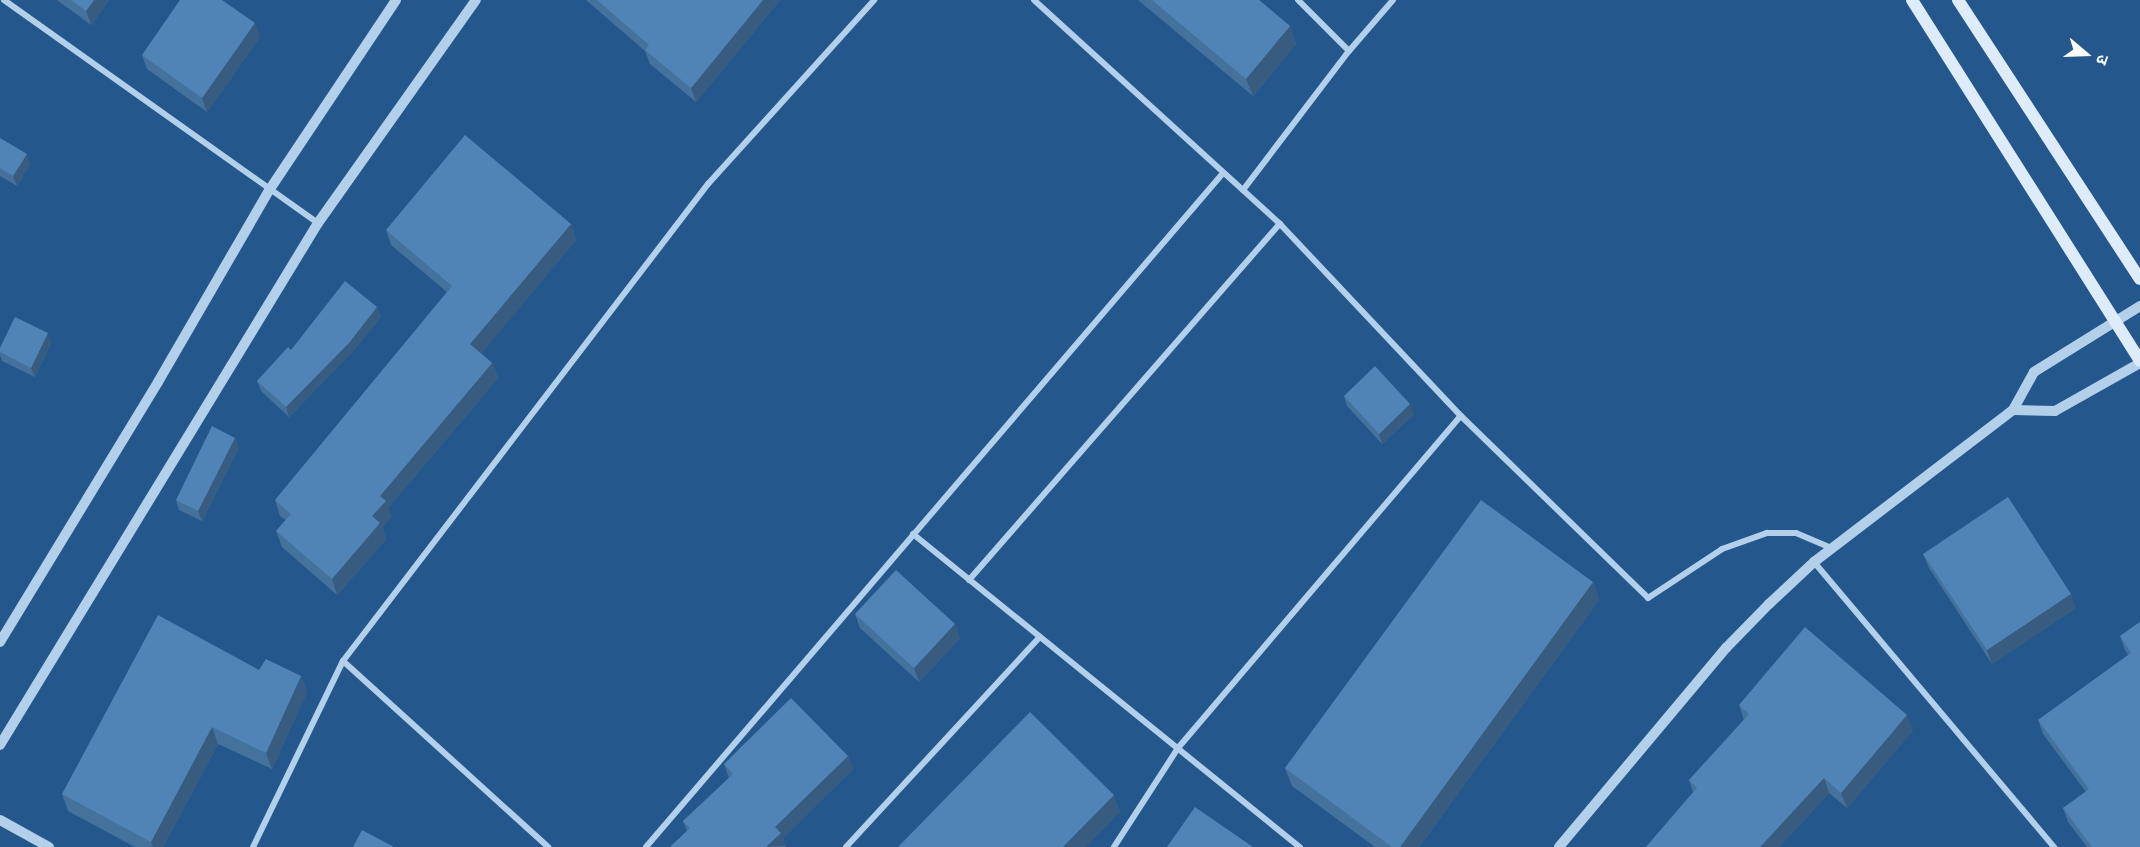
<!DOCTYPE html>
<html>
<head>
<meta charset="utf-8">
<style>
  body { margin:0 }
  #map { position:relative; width:2140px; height:847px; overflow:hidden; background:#24588d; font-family:"Noto Sans","Noto Sans Devanagari",sans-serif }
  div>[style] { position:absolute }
  .minor>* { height:6px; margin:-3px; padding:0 3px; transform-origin:3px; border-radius:3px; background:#b3d0eb }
  .tertiary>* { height:10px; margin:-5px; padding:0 5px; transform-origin:5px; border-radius:5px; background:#b3d0eb }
  .secondary>* { height:12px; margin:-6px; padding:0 6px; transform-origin:6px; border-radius:6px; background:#deebf9 }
  .wall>* { inset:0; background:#45719d }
  .shaded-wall>* { inset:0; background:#385c7f }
  .building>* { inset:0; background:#5083b6 }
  span { translate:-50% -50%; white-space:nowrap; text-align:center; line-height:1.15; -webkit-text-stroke:4.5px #24588d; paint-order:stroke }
  .north { position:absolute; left:2056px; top:24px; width:60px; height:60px; -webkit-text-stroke:4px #24588d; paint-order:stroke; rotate:109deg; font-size:16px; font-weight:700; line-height:24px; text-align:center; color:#fff }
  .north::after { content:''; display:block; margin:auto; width:21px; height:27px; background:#fff; clip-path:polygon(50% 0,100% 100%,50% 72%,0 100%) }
</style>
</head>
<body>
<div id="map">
  <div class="minor">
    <div style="left:4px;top:0;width:385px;rotate:35.4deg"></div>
    <div style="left:1034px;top:0;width:333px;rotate:42.3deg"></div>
    <div style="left:1280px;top:224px;width:264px;rotate:46.7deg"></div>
    <div style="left:1461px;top:416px;width:261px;rotate:44.2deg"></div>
    <div style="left:1648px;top:598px;width:89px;rotate:-33.5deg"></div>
    <div style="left:1722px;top:549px;width:48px;rotate:-19.6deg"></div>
    <div style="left:1767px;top:533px;width:29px"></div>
    <div style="left:1796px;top:533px;width:39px;rotate:23deg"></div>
    <div style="left:1298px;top:0;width:72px;rotate:45deg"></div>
    <div style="left:1243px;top:190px;width:175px;rotate:-52.7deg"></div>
    <div style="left:1349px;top:51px;width:67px;rotate:-49.2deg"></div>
    <div style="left:913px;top:534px;width:498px;rotate:39deg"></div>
    <div style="left:1814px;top:562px;width:373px;rotate:49.9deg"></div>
    <div style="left:969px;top:580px;width:473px;rotate:-48.9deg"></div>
    <div style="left:343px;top:661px;width:277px;rotate:42.2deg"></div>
    <div style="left:253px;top:847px;width:207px;rotate:-64.2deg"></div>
    <div style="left:343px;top:661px;width:601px;rotate:-52.58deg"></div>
    <div style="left:708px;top:184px;width:248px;rotate:-47.9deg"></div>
    <div style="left:646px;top:847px;width:887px;rotate:-49.43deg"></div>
    <div style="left:846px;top:847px;width:286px;rotate:-47.3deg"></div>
    <div style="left:1114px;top:847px;width:118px;rotate:-57.1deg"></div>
    <div style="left:1178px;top:748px;width:436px;rotate:-49.6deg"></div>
  </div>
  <div class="tertiary">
    <div style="left:2013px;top:410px;width:42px;rotate:1.4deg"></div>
    <div style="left:2055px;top:411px;width:98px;rotate:-29.5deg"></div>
    <div style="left:0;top:642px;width:304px;rotate:-58.7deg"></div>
    <div style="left:158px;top:382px;width:223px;rotate:-59.9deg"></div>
    <div style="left:270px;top:189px;width:227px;rotate:-56.3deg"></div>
    <div style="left:0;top:745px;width:611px;rotate:-58.65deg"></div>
    <div style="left:318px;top:223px;width:273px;rotate:-54.7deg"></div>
    <div style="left:0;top:820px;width:56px;rotate:28.9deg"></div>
    <div style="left:1559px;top:847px;width:260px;rotate:-50deg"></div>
    <div style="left:1726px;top:648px;width:62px;rotate:-45.7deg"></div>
    <div style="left:1769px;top:604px;width:62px;rotate:-43deg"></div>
    <div style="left:1814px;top:562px;width:250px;rotate:-37.4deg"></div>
    <div style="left:2013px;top:410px;width:43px;rotate:-61.1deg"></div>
    <div style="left:2034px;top:372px;width:125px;rotate:-31.9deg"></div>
  </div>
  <div class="secondary">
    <div style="left:1912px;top:0;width:427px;rotate:57.7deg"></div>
    <div style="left:1958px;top:0;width:333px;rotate:56.9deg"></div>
  </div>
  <div class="wall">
    <div style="clip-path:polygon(57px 0,109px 0,91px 25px)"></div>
    <div style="clip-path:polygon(586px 0,780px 0,696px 102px,650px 64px,645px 51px)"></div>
    <div style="clip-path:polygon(1138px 0,1259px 0,1290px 26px,1296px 44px,1253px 96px)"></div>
    <div style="clip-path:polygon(260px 37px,207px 112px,147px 69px,142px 55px)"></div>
    <div style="clip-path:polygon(0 138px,30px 164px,17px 186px,0 176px)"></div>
    <div style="clip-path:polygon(571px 224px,576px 240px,481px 353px,492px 363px,498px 378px,388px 508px,391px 517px,382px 527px,386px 539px,337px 595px,282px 547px,276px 531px,286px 520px,280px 516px,275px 500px,447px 292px,391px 245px,386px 230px)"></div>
    <div style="clip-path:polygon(377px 307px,381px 317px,352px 352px,289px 417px,261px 391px,257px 381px,291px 350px)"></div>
    <div style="clip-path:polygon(51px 343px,35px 377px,2px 361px,0 355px,0 348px)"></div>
    <div style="clip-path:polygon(1344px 396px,1414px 414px,1382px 444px,1347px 406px)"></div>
    <div style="clip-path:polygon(239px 447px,202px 521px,179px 510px,176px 500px)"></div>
    <div style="clip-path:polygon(1923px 554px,2076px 608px,1992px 664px,1929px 568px)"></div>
    <div style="clip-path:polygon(1593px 582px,1599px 600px,1419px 847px,1375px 847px,1292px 786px,1285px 768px)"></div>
    <div style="clip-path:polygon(855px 614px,960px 638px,919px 682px,860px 628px)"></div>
    <div style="clip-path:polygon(2140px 622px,2140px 847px,2087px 847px,2068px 822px,2063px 808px,2086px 792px,2043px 734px,2038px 720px,2128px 655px,2125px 650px,2120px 636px)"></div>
    <div style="clip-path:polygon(259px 670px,301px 676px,307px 692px,272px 769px,218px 744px,163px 847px,135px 847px,68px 811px,62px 794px)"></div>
    <div style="clip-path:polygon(1739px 705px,1913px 730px,1847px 808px,1829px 793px,1779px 847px,1646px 847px,1693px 792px,1689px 780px,1744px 720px)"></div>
    <div style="clip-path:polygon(848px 756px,853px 769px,783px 838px,786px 846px,785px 847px,670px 847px,687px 831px,683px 821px,729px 778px,724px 764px)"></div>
  </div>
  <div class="shaded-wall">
    <div style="clip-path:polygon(94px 0,109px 0,91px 25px,86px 11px)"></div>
    <div style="clip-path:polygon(763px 0,780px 0,696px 102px,691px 88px)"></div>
    <div style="clip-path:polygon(255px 23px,260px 37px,207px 112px,202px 98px)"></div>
    <div style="clip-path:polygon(1290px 26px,1296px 44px,1253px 96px,1246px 79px)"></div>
    <div style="clip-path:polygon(27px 154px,30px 164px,17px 186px,13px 176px)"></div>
    <div style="clip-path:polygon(571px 224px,576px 240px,476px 360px,470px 344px)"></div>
    <div style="clip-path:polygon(377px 307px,381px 317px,352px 352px,289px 417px,286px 407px)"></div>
    <div style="clip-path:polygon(48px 333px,51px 343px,35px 377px,31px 368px)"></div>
    <div style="clip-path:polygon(492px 363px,498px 378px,388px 508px,391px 517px,382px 527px,386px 539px,337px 595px,332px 579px,372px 516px,380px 496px)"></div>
    <div style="clip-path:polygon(1410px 404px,1414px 414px,1382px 444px,1379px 434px)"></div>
    <div style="clip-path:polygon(235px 438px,239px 447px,202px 521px,198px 511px)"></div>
    <div style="clip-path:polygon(1593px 582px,1599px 600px,1419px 847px,1400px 847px)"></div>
    <div style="clip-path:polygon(2071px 594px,2076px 608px,1992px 664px,1987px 650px)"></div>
    <div style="clip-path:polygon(955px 624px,960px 638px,919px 682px,914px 668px)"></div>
    <div style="clip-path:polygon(301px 676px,307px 692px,272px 769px,266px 753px)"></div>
    <div style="clip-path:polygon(1907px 715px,1913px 730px,1847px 808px,1841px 793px)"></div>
    <div style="clip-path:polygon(212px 727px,218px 744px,163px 847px,153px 847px,151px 842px)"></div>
    <div style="clip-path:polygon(848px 756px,853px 769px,783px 838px,786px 846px,766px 847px,775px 827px)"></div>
    <div style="clip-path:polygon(1824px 778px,1829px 793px,1779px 847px,1760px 847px)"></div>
    <div style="clip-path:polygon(1114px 795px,1120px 812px,1086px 847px,1063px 847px)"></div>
  </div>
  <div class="building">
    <div style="clip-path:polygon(71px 0,94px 0,86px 11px)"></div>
    <div style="clip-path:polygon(180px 0,222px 0,255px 23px,202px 98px,142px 55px)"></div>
    <div style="clip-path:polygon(597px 0,763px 0,691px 88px,645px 50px,649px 45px)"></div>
    <div style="clip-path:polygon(1152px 0,1259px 0,1290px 26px,1246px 79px)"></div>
    <div style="clip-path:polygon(465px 135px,571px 224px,470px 344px,492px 363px,380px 496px,386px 501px,372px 516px,380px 523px,332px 579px,276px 531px,291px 514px,275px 500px,452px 286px,386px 230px)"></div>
    <div style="clip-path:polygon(0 138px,27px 154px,13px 176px,0 168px)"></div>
    <div style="clip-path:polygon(345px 281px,377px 307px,349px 343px,286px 407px,257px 381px,288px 347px,291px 350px)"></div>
    <div style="clip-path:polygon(15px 317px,48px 333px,31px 368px,0 352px,0 348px)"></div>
    <div style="clip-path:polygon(1375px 366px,1410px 404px,1379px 434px,1344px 396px)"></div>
    <div style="clip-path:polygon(212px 426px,235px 438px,198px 511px,176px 500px)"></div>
    <div style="clip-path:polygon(2008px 497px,2071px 594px,1987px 650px,1923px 554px)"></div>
    <div style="clip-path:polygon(1481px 500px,1593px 582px,1400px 847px,1392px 847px,1285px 768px)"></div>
    <div style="clip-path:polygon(896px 570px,955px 624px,914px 668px,855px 614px)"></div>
    <div style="clip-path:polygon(158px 615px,259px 670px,266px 659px,301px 676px,266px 753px,212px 727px,151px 842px,62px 794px)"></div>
    <div style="clip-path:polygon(2140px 622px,2140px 847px,2092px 847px,2063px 808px,2089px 789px,2038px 720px,2131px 653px,2120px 636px)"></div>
    <div style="clip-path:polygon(1805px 627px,1907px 715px,1841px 793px,1824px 778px,1760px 847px,1646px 847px,1697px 788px,1689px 780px,1749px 714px,1739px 705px)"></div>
    <div style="clip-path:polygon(791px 698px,848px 756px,775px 827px,781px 833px,766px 847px,670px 847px,690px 828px,683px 821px,733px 774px,724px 764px)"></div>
    <div style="clip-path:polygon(1030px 712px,1114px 795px,1063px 847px,898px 847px)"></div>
    <div style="clip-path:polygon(1195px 807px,1253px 847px,1167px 847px)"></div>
    <div style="clip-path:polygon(362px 830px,394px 847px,353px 847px)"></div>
  </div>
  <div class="north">उ</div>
</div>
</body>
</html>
